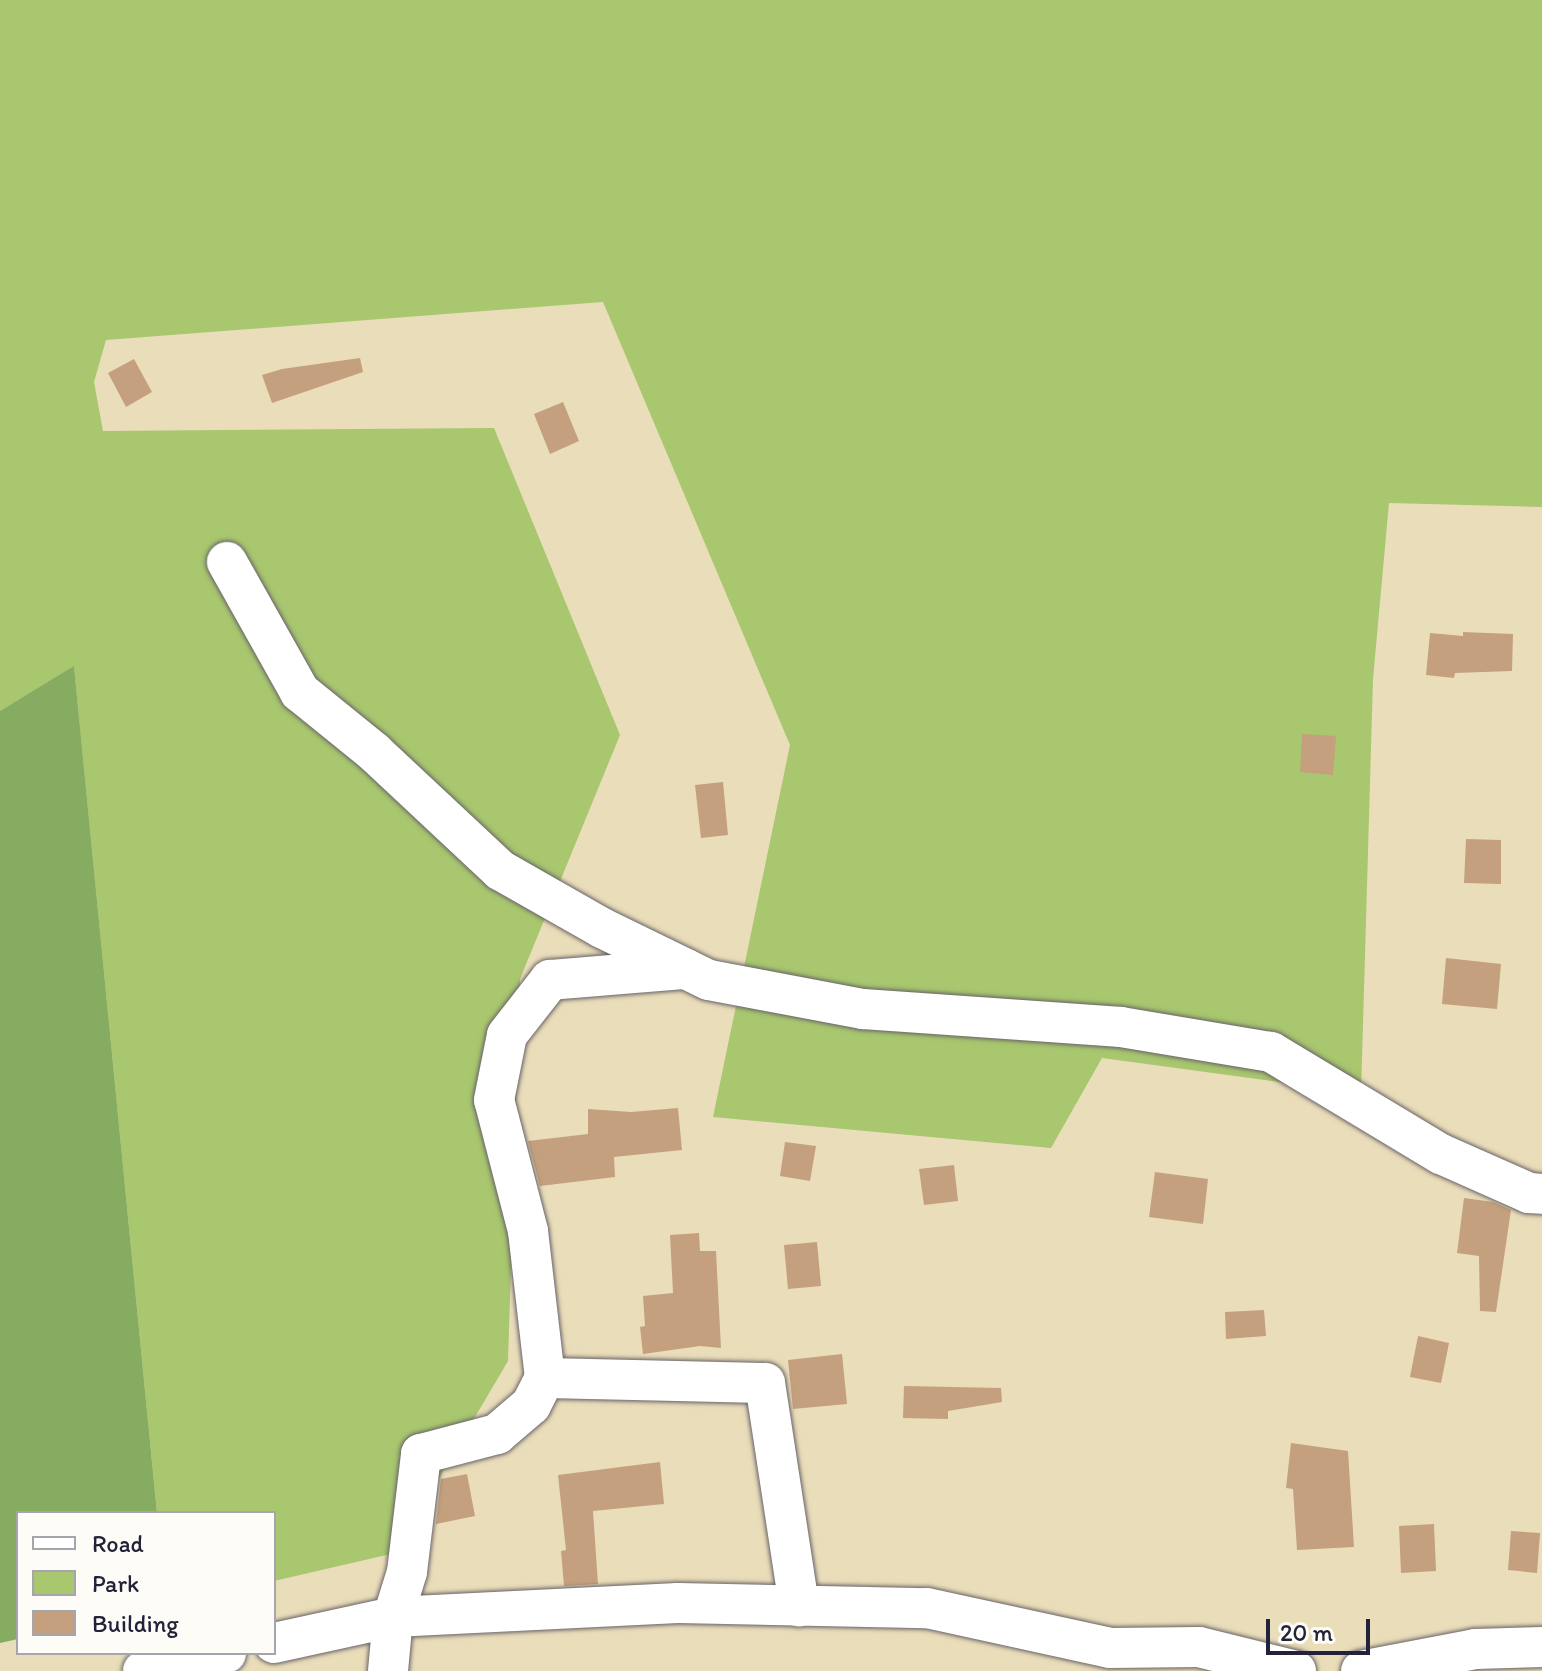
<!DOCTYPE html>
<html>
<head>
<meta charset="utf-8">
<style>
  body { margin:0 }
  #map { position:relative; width:1542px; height:1671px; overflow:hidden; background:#eaddba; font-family:Itim,sans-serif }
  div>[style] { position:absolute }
  .green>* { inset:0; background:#a8c76f }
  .forest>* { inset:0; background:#86ac62 }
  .building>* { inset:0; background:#c5a07e }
  .roads { filter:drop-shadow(0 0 2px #686367) drop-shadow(0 0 2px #686367) }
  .minor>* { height:40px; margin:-20px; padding:0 20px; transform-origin:20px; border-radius:20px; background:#fff }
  span { translate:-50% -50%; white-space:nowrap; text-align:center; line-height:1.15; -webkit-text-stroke:6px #fdfcf7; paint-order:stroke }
  .legend { position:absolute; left:16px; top:1511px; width:260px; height:144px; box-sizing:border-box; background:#fdfcf7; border:2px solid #a5a5ac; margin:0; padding:10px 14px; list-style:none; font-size:24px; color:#22223b }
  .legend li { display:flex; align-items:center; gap:16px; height:40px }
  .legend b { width:40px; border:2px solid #a5a5ac }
  .scale { position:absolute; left:1266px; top:1619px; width:104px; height:36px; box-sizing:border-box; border:4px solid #22223b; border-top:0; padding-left:10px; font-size:24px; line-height:28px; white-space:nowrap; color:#22223b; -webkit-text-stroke:6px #fdfcf7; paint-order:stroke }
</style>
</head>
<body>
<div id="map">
  <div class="green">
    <div style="clip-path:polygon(0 0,1542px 0,1542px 507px,1389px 503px,1373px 679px,1361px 1093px,1102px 1058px,1051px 1148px,713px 1117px,790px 745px,603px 302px,106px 340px,94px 382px,103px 431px,494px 428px,620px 735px,520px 979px,508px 1361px,395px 1553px,274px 1581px,274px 1513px,157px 1513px,74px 667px,0 711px)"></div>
  </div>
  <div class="forest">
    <div style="clip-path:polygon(74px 666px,157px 1513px,18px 1513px,18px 1639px,0 1643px,0 711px)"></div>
  </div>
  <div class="building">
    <div style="clip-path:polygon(360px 358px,363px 372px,272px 403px,262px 375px,282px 369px)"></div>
    <div style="clip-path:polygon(134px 359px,152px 392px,126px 407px,108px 373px)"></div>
    <div style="clip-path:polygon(563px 402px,579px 441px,550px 454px,534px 414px)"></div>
    <div style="clip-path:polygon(1463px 632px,1513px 634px,1512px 671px,1455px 673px,1454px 678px,1426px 675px,1430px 633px,1463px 636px)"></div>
    <div style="clip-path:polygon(1302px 734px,1336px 736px,1333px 775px,1300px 772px)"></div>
    <div style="clip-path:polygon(723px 782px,728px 835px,701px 838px,695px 785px)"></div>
    <div style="clip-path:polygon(1466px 839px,1501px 840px,1501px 884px,1464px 883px)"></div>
    <div style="clip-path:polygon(1446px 958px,1501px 964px,1497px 1009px,1442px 1004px)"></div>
    <div style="clip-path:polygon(678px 1108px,682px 1150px,614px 1157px,615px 1177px,540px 1186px,528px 1141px,588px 1134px,588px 1109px,631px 1112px)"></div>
    <div style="clip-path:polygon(785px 1142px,816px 1146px,810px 1181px,780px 1176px)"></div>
    <div style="clip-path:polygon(954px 1165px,958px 1201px,924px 1205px,919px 1169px)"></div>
    <div style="clip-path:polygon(1155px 1172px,1208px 1179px,1203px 1224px,1149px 1217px)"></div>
    <div style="clip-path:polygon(1464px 1198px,1493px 1202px,1511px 1210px,1496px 1312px,1480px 1311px,1479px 1256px,1457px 1253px)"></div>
    <div style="clip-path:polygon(699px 1233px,700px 1251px,716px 1251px,721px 1348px,700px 1346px,643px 1354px,640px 1327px,645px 1326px,643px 1296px,673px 1293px,670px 1235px)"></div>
    <div style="clip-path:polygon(817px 1242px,821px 1286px,788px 1289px,784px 1245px)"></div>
    <div style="clip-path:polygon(1264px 1310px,1266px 1336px,1226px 1339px,1225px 1312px)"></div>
    <div style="clip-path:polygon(1418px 1336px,1449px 1343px,1441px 1383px,1410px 1377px)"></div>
    <div style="clip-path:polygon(842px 1354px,847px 1404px,793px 1409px,788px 1360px)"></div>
    <div style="clip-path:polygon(904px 1386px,1001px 1388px,1002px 1402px,948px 1411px,948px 1419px,903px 1418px)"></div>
    <div style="clip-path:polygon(1291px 1443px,1348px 1451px,1354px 1547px,1297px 1550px,1293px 1489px,1286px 1488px)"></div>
    <div style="clip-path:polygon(660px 1462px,664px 1504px,593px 1511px,598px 1584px,564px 1586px,561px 1551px,566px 1550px,558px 1475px)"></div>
    <div style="clip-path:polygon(467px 1474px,475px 1516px,436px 1524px,441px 1479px)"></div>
    <div style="clip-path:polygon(1434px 1524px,1436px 1571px,1401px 1573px,1399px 1526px)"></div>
    <div style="clip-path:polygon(1511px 1531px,1540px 1533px,1537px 1573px,1508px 1570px)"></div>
  </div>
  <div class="roads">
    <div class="minor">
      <div style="left:227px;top:562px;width:149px;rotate:60.7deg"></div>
      <div style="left:300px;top:692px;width:95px;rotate:39deg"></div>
      <div style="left:374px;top:752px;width:173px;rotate:43.1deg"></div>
      <div style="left:500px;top:870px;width:117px;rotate:29.6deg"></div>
      <div style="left:602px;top:928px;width:93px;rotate:26deg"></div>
      <div style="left:686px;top:969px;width:25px;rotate:26deg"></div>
      <div style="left:709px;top:980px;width:157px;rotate:10.7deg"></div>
      <div style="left:863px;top:1009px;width:259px;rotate:4deg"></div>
      <div style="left:1121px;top:1027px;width:152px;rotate:9.5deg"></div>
      <div style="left:1271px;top:1052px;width:198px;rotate:31deg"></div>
      <div style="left:1441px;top:1154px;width:96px;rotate:23.9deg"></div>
      <div style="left:1529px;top:1193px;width:13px;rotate:4deg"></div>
      <div style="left:545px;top:1378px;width:220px;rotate:1.3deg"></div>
      <div style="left:765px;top:1383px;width:226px;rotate:81.3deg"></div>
      <div style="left:274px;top:1643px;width:122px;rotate:-12.3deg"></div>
      <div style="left:393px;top:1617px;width:285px;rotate:-2.8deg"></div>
      <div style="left:678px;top:1603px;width:249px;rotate:1.2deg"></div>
      <div style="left:927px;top:1608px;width:187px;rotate:12.3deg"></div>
      <div style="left:1110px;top:1648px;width:89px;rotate:-0.6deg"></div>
      <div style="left:1199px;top:1647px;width:100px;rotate:13.9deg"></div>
      <div style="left:143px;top:1671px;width:85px;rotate:-12.2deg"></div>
      <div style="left:388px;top:1671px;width:54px;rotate:-84.7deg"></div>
      <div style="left:393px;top:1617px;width:47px;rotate:-72.7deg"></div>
      <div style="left:407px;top:1572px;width:119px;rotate:-83.2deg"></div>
      <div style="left:421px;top:1454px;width:79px;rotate:-14.7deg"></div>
      <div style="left:497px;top:1434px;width:45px;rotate:-40.5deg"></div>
      <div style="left:531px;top:1405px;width:30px;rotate:-63deg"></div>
      <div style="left:545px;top:1378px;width:148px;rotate:-96.6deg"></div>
      <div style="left:528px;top:1231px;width:135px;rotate:-104.5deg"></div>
      <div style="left:494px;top:1100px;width:66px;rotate:-78.7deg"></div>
      <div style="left:507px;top:1035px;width:70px;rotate:-52deg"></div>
      <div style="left:550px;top:980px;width:135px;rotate:-4.7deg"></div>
      <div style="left:1361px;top:1671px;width:116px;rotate:-10.9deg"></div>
      <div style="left:1475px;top:1649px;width:67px;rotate:-1.7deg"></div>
    </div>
  </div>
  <ul class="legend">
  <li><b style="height:10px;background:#fff"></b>Road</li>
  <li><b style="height:22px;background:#a8c76f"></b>Park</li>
  <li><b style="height:22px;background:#c5a07e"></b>Building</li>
  </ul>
  <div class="scale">20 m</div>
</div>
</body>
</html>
